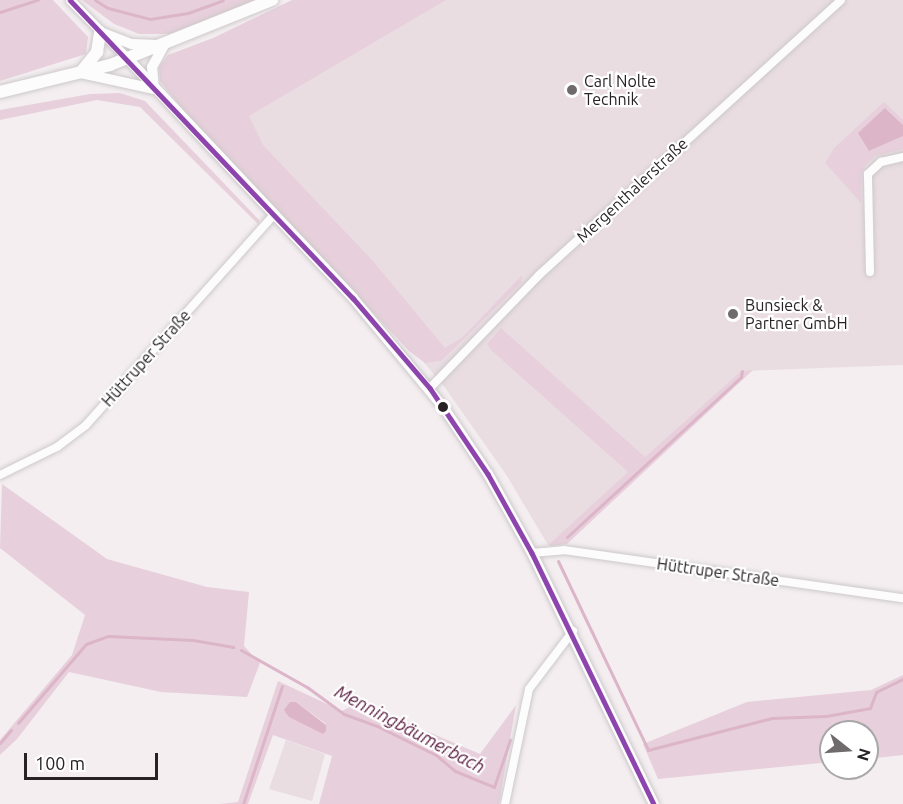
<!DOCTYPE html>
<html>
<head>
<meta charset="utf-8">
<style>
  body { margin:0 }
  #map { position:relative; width:903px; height:804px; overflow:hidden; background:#f4eef1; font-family:Ubuntu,sans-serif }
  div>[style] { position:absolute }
  .built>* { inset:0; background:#e9dde2 }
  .green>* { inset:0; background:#e7d0db }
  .water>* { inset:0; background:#dcb5c8 }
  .stream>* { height:3px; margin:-1.5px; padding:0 1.5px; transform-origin:1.5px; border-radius:1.5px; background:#dcb5c8 }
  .roads { filter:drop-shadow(0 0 2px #cdc9ca) drop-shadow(0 0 2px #cdc9ca) }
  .minor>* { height:8px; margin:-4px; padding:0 4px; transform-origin:4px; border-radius:4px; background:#fdfcfd }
  .tertiary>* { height:9px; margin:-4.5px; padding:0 4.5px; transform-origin:4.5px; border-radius:4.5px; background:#fdfcfd }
  .secondary>* { height:10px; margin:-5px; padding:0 5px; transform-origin:5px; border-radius:5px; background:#fdfcfd }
  .primary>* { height:12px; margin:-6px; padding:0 6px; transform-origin:6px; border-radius:6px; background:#fdfcfd }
  .bus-1>* { height:4.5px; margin:-2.25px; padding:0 2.25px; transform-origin:2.25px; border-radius:2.25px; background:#8e44ad }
  .dots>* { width:16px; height:16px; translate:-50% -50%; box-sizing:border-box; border:3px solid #fff; border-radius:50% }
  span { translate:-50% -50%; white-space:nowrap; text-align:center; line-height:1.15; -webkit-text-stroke:4.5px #fff; paint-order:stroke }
  .poi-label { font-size:16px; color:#272325 }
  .left { translate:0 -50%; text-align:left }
  .street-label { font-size:16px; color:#272325 }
  .water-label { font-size:18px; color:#5a1c40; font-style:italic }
  .north { position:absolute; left:819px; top:720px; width:60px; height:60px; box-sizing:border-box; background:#fff; border:2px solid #a9a7a8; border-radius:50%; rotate:107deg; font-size:16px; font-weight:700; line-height:24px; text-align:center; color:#272325 }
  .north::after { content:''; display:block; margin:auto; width:21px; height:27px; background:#6f6a6c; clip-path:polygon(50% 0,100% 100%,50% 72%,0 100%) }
  .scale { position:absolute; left:24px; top:753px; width:134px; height:27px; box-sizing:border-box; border:3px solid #272325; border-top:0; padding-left:8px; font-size:18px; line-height:21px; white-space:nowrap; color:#272325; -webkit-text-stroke:4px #fff; paint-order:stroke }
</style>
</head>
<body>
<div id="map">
  <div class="built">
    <div style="clip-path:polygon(311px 0,903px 0,903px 365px,741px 371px,548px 545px,507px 476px,443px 385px,170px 64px)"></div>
    <div style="clip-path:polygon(286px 740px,325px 754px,312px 801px,269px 789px)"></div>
  </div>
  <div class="green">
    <div style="clip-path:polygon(0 0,53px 0,88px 37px,86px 54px,0 81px)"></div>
    <div style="clip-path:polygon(82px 0,257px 0,170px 34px,139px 34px,114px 24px)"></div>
    <div style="clip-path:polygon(292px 0,446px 0,249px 116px,263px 145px,373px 261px,445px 348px,463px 337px,522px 275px,521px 283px,441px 361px,425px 363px,409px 351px,187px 115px,160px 81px,159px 67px,168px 55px,213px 38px)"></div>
    <div style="clip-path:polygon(120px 93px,145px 101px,260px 221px,258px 224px,140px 107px,97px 100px,0 120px,0 110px,90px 94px)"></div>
    <div style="clip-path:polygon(884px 102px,903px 120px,903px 125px,887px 109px,869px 151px,903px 136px,903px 149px,875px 156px,866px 164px,861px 175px,861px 203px,825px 163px,834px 148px)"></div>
    <div style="clip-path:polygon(501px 328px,645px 457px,741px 371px,753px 370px,567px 544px,551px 546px,548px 545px,628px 472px,491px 350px,487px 344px)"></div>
    <div style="clip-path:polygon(2px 484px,107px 559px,207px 587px,249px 592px,244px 646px,260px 663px,247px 697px,161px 692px,69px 672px,17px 739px,0 755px,0 740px,72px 655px,85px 615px,0 548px)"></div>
    <div style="clip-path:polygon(903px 675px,903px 755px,867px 759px,867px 732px,831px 732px,831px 762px,658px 779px,643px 744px,747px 702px,871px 690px)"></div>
    <div style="clip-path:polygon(evenodd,278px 681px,342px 711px,359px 702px,480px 754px,516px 705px,499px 804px,319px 804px,332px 756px,273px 735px,248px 804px,220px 804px,238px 802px,278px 681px,296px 702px,326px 724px,323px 733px,303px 721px,296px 702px)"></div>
  </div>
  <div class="water">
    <div style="clip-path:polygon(885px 108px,903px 125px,903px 136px,869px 151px,858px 133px)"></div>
    <div style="clip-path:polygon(290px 702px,296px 702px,326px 725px,326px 731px,323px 734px,289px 717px,284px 710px)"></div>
  </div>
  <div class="stream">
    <div style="left:95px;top:0;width:15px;rotate:32deg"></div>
    <div style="left:108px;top:8px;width:43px;rotate:14.7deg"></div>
    <div style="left:150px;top:19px;width:38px;rotate:-9deg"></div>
    <div style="left:188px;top:13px;width:37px;rotate:-20deg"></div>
    <div style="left:0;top:12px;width:40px;rotate:-18deg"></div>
    <div style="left:567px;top:537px;width:236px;rotate:-42.6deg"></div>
    <div style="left:741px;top:377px;width:6px;rotate:-81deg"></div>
    <div style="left:558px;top:561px;width:209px;rotate:64.5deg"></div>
    <div style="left:648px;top:750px;width:128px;rotate:-14.5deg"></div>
    <div style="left:772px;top:718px;width:54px;rotate:-2.1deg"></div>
    <div style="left:826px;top:716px;width:45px;rotate:-10.3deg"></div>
    <div style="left:870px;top:708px;width:17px;rotate:-69deg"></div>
    <div style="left:876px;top:692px;width:30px;rotate:-26deg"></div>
    <div style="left:241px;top:650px;width:76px;rotate:29.3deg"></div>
    <div style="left:307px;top:687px;width:46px;rotate:36.1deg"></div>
    <div style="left:344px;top:714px;width:37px;rotate:20deg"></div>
    <div style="left:379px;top:727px;width:64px;rotate:26.2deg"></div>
    <div style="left:436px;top:755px;width:25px;rotate:40deg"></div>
    <div style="left:455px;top:771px;width:42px;rotate:22.3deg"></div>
    <div style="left:494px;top:787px;width:50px;rotate:-71.2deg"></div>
    <div style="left:18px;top:723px;width:104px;rotate:-49.3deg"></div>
    <div style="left:86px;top:644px;width:23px;rotate:-20deg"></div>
    <div style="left:108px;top:636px;width:85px;rotate:2.7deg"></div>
    <div style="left:193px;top:640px;width:41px;rotate:9.9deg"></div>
    <div style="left:0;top:743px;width:17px;rotate:-50deg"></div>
    <div style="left:243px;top:804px;width:124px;rotate:-71.7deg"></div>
  </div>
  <div class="roads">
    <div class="minor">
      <div style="left:870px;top:272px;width:98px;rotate:-91.2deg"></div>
      <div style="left:868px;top:174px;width:18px;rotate:-43deg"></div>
      <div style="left:881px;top:162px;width:23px;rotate:-13deg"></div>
      <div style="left:430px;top:388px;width:157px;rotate:-46deg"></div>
      <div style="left:539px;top:275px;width:408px;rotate:-42.3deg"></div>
      <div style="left:0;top:475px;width:64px;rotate:-26.2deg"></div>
      <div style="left:57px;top:447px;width:36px;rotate:-37deg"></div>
      <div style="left:86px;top:425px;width:280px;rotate:-48.2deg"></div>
      <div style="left:532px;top:553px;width:32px;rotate:-5deg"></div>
      <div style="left:564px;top:550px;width:342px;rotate:8.1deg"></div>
      <div style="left:505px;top:804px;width:117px;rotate:-78.2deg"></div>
      <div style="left:529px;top:689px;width:73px;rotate:-52.8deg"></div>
    </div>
    <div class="tertiary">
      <div style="left:70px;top:0;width:83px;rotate:45.5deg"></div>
    </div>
    <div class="secondary">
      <div style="left:100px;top:32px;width:34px;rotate:21deg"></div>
      <div style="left:132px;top:44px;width:26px;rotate:2deg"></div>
      <div style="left:128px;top:59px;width:328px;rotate:46.7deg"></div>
      <div style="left:353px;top:298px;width:143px;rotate:50.4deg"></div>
      <div style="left:444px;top:408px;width:79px;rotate:56.3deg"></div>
      <div style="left:488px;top:474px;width:90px;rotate:60.9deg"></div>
      <div style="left:532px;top:553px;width:279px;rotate:64.1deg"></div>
      <div style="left:81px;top:73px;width:75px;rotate:12.4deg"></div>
      <div style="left:154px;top:89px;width:22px;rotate:-95deg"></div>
      <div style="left:152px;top:67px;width:25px;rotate:-61deg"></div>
    </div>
    <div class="primary">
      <div style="left:81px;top:72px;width:26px;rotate:-51deg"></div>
      <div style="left:97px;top:52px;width:20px;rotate:-81deg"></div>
      <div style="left:0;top:92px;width:113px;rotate:-13.8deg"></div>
      <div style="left:110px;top:65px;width:175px;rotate:-21.9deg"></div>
    </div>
  </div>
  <div class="bus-1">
    <div style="left:70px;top:0;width:411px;rotate:46.5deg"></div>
    <div style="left:353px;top:298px;width:118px;rotate:49.5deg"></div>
    <div style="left:430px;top:388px;width:104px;rotate:56deg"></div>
    <div style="left:488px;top:474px;width:90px;rotate:60.9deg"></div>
    <div style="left:532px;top:553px;width:279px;rotate:64.1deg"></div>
  </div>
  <div class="dots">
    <div style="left:572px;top:90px;background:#6f6a6c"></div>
    <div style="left:733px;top:314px;background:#6f6a6c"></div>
    <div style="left:443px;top:407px;background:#272325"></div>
  </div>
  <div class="poi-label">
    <span class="left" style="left:584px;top:90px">Carl Nolte<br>Technik</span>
    <span class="left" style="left:745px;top:314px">Bunsieck &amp;<br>Partner GmbH</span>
  </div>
  <div class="street-label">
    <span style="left:632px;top:190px;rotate:-43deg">Mergenthalerstraße</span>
    <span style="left:146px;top:358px;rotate:-48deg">Hüttruper Straße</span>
    <span style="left:718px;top:572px;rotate:8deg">Hüttruper Straße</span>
  </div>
  <div class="water-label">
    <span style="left:410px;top:729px;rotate:28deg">Menningbäumerbach</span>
  </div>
  <div class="north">N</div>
  <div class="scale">100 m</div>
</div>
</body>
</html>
